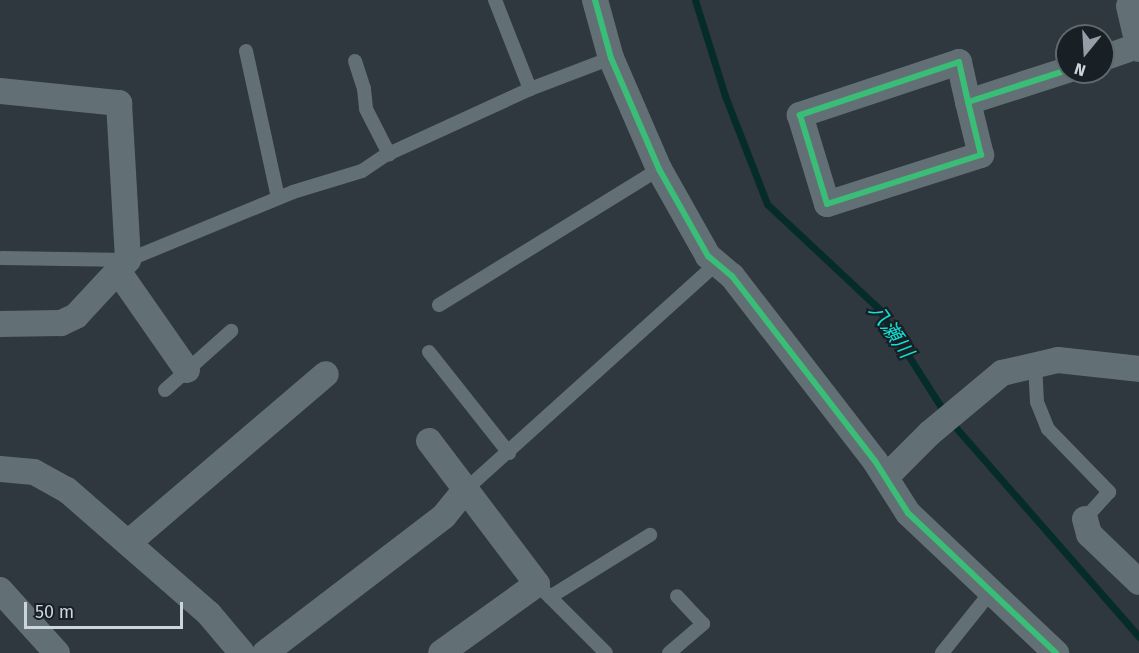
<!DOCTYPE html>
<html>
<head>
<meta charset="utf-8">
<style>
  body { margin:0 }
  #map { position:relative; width:1139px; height:653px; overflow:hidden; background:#2f373f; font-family:"Fira Sans","Noto Sans JP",sans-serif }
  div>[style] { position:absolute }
  .stream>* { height:7px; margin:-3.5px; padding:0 3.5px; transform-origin:3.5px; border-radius:3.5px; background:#052c2a }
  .lane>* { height:14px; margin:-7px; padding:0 7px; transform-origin:7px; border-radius:7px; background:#627075 }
  .street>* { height:26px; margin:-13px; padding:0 13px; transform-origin:13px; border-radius:13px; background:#627075 }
  .cycleway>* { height:6px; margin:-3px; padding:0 3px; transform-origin:3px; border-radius:3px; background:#3abd76 }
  span { translate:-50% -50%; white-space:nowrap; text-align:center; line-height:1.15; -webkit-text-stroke:4.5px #181f25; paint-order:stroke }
  .water-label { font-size:20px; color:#0fe3d6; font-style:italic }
  .north { position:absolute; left:1055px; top:24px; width:60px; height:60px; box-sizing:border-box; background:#181f25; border:2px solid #60686f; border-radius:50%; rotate:198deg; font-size:16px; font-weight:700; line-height:24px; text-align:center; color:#ccd5de }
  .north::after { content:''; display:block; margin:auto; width:21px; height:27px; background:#959ea6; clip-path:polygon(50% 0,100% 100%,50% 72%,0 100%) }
  .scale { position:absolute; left:24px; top:602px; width:159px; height:27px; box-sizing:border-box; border:3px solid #ccd5de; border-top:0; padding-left:8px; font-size:18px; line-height:21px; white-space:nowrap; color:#ccd5de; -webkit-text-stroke:4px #181f25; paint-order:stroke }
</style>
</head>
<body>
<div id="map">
  <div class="stream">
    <div style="left:695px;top:0;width:101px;rotate:72.6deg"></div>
    <div style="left:725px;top:96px;width:116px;rotate:68.7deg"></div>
    <div style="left:767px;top:204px;width:152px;rotate:43.1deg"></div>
    <div style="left:878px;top:308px;width:125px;rotate:57.5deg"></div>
    <div style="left:951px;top:422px;width:286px;rotate:48.8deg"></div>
  </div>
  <div class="lane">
    <div style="left:495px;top:0;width:96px;rotate:68.5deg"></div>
    <div style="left:246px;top:51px;width:150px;rotate:77.7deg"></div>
    <div style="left:355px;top:61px;width:29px;rotate:72deg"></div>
    <div style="left:364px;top:89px;width:20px;rotate:84deg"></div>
    <div style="left:366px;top:109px;width:51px;rotate:62.9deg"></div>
    <div style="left:2px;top:258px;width:126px;rotate:0.9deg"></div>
    <div style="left:128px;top:260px;width:178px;rotate:-22.4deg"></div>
    <div style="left:293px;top:192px;width:72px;rotate:-16.9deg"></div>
    <div style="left:362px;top:171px;width:29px;rotate:-34deg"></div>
    <div style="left:386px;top:155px;width:158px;rotate:-24.6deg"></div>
    <div style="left:530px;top:89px;width:87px;rotate:-20.9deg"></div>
    <div style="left:439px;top:305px;width:259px;rotate:-31.7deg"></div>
    <div style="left:429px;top:352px;width:129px;rotate:51.6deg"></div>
    <div style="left:1035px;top:364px;width:38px;rotate:87deg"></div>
    <div style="left:1037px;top:402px;width:29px;rotate:68deg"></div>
    <div style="left:1048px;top:429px;width:88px;rotate:45.9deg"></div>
    <div style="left:1109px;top:492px;width:36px;rotate:132deg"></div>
    <div style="left:165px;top:390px;width:89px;rotate:-41.8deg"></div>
    <div style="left:464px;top:491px;width:341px;rotate:-42deg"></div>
    <div style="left:545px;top:592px;width:86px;rotate:45deg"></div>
    <div style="left:550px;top:597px;width:118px;rotate:-31.8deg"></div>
    <div style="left:669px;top:653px;width:45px;rotate:-40.5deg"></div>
    <div style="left:703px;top:624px;width:38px;rotate:-133deg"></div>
    <div style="left:942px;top:653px;width:77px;rotate:-51.3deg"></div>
  </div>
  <div class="street">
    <div style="left:595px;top:0;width:60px;rotate:74.6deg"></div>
    <div style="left:611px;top:58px;width:121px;rotate:66.6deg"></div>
    <div style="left:659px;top:169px;width:100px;rotate:60.6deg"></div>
    <div style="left:708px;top:256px;width:31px;rotate:40deg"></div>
    <div style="left:732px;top:276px;width:234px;rotate:52.3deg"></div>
    <div style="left:875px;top:461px;width:62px;rotate:57.6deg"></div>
    <div style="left:908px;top:513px;width:204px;rotate:43.4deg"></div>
    <div style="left:1129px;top:6px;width:44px;rotate:76.9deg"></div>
    <div style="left:1103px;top:58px;width:37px;rotate:-19deg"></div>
    <div style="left:0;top:91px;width:120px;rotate:5.8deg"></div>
    <div style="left:119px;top:103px;width:157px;rotate:86.7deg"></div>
    <div style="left:128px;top:260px;width:76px;rotate:132.9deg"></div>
    <div style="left:76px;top:316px;width:17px;rotate:155deg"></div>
    <div style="left:61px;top:323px;width:61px;rotate:179.1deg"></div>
    <div style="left:968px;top:102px;width:41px;rotate:-102.7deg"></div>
    <div style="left:959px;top:62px;width:168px;rotate:161.6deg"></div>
    <div style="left:800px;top:115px;width:93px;rotate:73.1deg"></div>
    <div style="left:827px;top:204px;width:162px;rotate:-17.7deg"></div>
    <div style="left:981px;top:155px;width:55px;rotate:-103.8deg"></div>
    <div style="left:968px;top:102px;width:104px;rotate:-17.9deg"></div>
    <div style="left:120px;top:274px;width:117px;rotate:55.1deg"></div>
    <div style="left:429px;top:441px;width:179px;rotate:52.9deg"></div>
    <div style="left:537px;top:584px;width:118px;rotate:144.3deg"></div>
    <div style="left:0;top:469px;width:34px;rotate:5deg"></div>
    <div style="left:34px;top:472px;width:38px;rotate:29deg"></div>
    <div style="left:67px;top:490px;width:189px;rotate:41.1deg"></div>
    <div style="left:209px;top:614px;width:51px;rotate:49.8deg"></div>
    <div style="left:887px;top:476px;width:61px;rotate:-45deg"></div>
    <div style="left:930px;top:433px;width:94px;rotate:-39.8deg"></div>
    <div style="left:1002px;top:373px;width:57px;rotate:-13.1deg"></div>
    <div style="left:1058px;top:360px;width:81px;rotate:6.3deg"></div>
    <div style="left:1085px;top:519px;width:16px;rotate:75deg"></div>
    <div style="left:1089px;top:534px;width:69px;rotate:43.8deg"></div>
    <div style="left:128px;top:543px;width:260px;rotate:-40.5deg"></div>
    <div style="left:0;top:590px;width:85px;rotate:47.9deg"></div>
    <div style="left:265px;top:653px;width:225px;rotate:-37.4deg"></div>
    <div style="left:444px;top:516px;width:32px;rotate:-51deg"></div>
  </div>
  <div class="cycleway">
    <div style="left:595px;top:0;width:60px;rotate:74.6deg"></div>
    <div style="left:611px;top:58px;width:121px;rotate:66.6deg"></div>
    <div style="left:659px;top:169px;width:100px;rotate:60.6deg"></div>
    <div style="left:708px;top:256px;width:31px;rotate:40deg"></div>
    <div style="left:732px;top:276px;width:234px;rotate:52.3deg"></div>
    <div style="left:875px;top:461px;width:62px;rotate:57.6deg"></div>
    <div style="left:908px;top:513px;width:204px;rotate:43.4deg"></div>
    <div style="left:968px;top:102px;width:41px;rotate:-102.7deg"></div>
    <div style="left:959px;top:62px;width:168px;rotate:161.6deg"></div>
    <div style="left:800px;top:115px;width:93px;rotate:73.1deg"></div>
    <div style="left:827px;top:204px;width:162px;rotate:-17.7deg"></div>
    <div style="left:981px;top:155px;width:55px;rotate:-103.8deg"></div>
    <div style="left:968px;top:102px;width:104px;rotate:-17.9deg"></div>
  </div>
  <div class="water-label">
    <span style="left:891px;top:331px;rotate:55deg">八瀬川</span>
  </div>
  <div class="north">N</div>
  <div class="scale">50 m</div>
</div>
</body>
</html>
